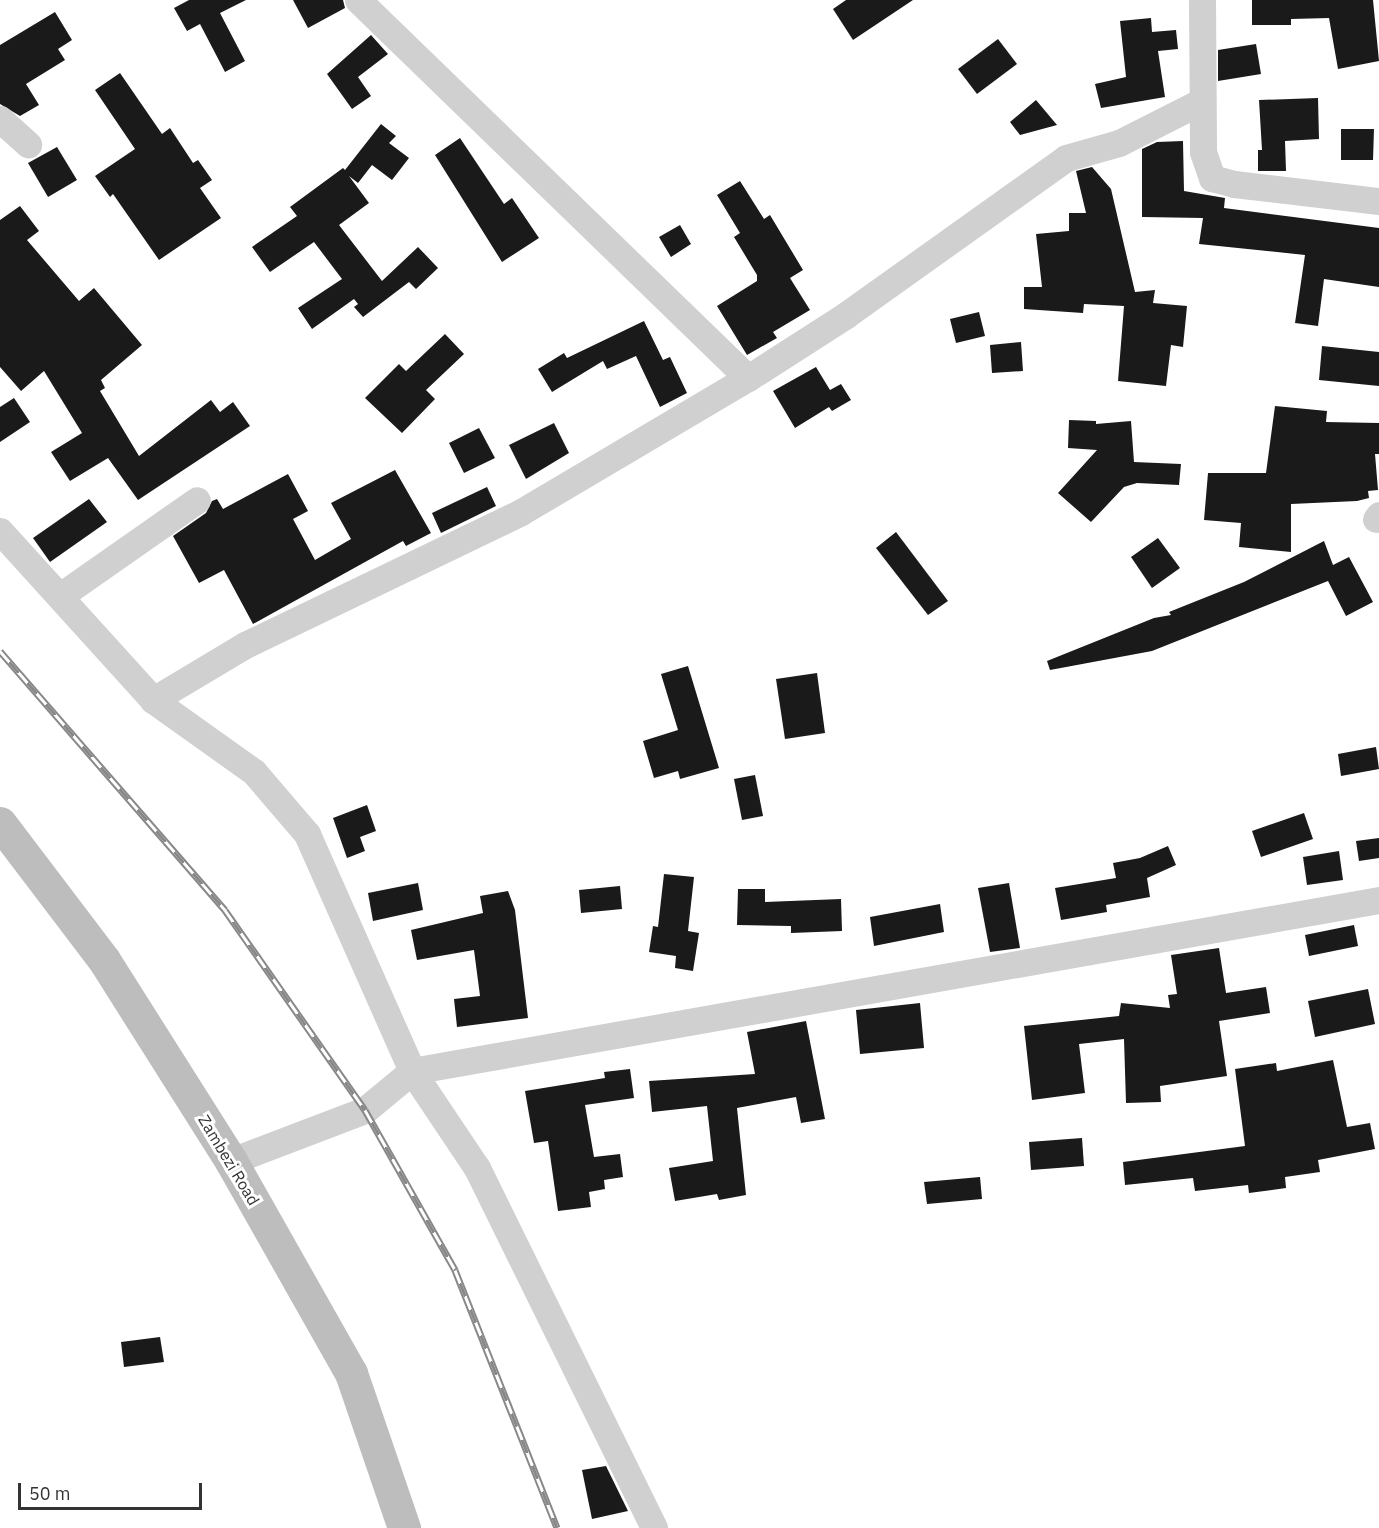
<!DOCTYPE html>
<html>
<head>
<meta charset="utf-8">
<style>
  body { margin:0 }
  #map { position:relative; width:1379px; height:1528px; overflow:hidden; background:#fff; font-family:"IBM Plex Sans",sans-serif }
  div>[style] { position:absolute }
  .building>* { inset:0; background:#1a1a1a }
  .street>* { height:27px; margin:-13.5px; padding:0 13.5px; transform-origin:13.5px; border-radius:13.5px; background:#d0d0d0 }
  .secondary>* { height:33px; margin:-16.5px; padding:0 16.5px; transform-origin:16.5px; border-radius:16.5px; background:#bdbdbd }
  .rail>* { height:7px; margin-top:-3.5px; transform-origin:0; background:repeating-linear-gradient(90deg,#fff 0 14px,#888 0 28px); box-sizing:border-box; border-block:2px solid #888 }
  span { translate:-50% -50%; white-space:nowrap; text-align:center; line-height:1.15; -webkit-text-stroke:6px #fff; paint-order:stroke }
  .street-label { font-size:16px; color:#333 }
  .scale { position:absolute; left:18px; top:1483px; width:184px; height:27px; box-sizing:border-box; border:3px solid #333; border-top:0; padding-left:8px; font-size:18px; line-height:21px; white-space:nowrap; color:#333; -webkit-text-stroke:4px #fff; paint-order:stroke }
</style>
</head>
<body>
<div id="map">
  <div class="building">
    <div style="clip-path:polygon(189px 0,246px 0,220px 13px,245px 61px,225px 72px,200px 24px,187px 31px,174px 8px)"></div>
    <div style="clip-path:polygon(293px 0,343px 0,345px 8px,308px 28px)"></div>
    <div style="clip-path:polygon(846px 0,913px 0,853px 40px,833px 9px)"></div>
    <div style="clip-path:polygon(1252px 0,1373px 0,1379px 61px,1338px 69px,1329px 18px,1291px 19px,1291px 25px,1252px 25px)"></div>
    <div style="clip-path:polygon(55px 12px,72px 40px,58px 49px,65px 60px,26px 84px,39px 105px,20px 116px,0 104px,0 45px)"></div>
    <div style="clip-path:polygon(1151px 18px,1152px 32px,1176px 30px,1178px 49px,1158px 51px,1165px 97px,1101px 108px,1095px 84px,1126px 77px,1120px 21px)"></div>
    <div style="clip-path:polygon(371px 35px,388px 54px,358px 77px,371px 96px,352px 109px,327px 74px)"></div>
    <div style="clip-path:polygon(998px 39px,1017px 64px,977px 94px,958px 69px)"></div>
    <div style="clip-path:polygon(1256px 44px,1261px 74px,1218px 81px,1218px 50px)"></div>
    <div style="clip-path:polygon(120px 73px,162px 134px,170px 128px,193px 163px,198px 160px,212px 180px,200px 188px,221px 218px,159px 260px,113px 194px,110px 197px,95px 176px,135px 149px,95px 90px)"></div>
    <div style="clip-path:polygon(1318px 98px,1319px 139px,1285px 141px,1286px 171px,1258px 171px,1258px 150px,1262px 150px,1259px 100px)"></div>
    <div style="clip-path:polygon(1036px 100px,1057px 125px,1020px 135px,1010px 122px)"></div>
    <div style="clip-path:polygon(381px 124px,396px 136px,389px 143px,409px 158px,392px 180px,372px 165px,358px 183px,349px 176px,369px 203px,339px 225px,382px 281px,418px 247px,438px 268px,416px 289px,409px 282px,363px 317px,354px 307px,358px 304px,354px 299px,312px 329px,298px 308px,342px 279px,314px 242px,270px 272px,252px 247px,297px 216px,290px 207px,343px 168px,345px 170px)"></div>
    <div style="clip-path:polygon(1341px 129px,1374px 129px,1373px 160px,1341px 160px)"></div>
    <div style="clip-path:polygon(460px 138px,504px 204px,512px 198px,539px 238px,502px 262px,435px 155px)"></div>
    <div style="clip-path:polygon(1183px 141px,1184px 191px,1225px 198px,1224px 208px,1379px 228px,1379px 287px,1324px 279px,1318px 326px,1295px 323px,1305px 255px,1199px 244px,1203px 218px,1142px 217px,1142px 149px,1157px 142px)"></div>
    <div style="clip-path:polygon(57px 147px,77px 180px,48px 197px,28px 163px)"></div>
    <div style="clip-path:polygon(1092px 167px,1111px 189px,1135px 292px,1155px 290px,1153px 303px,1187px 306px,1183px 347px,1171px 345px,1166px 386px,1118px 381px,1124px 306px,1084px 304px,1083px 313px,1024px 309px,1024px 287px,1042px 287px,1036px 234px,1069px 231px,1069px 213px,1086px 213px,1076px 171px)"></div>
    <div style="clip-path:polygon(740px 181px,764px 219px,770px 215px,803px 270px,790px 278px,810px 310px,773px 332px,777px 338px,747px 355px,717px 306px,757px 281px,757px 275px,734px 237px,740px 233px,717px 195px)"></div>
    <div style="clip-path:polygon(20px 206px,39px 231px,27px 240px,79px 301px,94px 288px,142px 345px,101px 380px,105px 388px,100px 391px,139px 456px,211px 400px,220px 412px,233px 402px,250px 426px,138px 500px,108px 458px,70px 481px,51px 452px,82px 433px,44px 371px,21px 391px,0 367px,0 220px)"></div>
    <div style="clip-path:polygon(680px 225px,691px 244px,671px 257px,659px 237px)"></div>
    <div style="clip-path:polygon(979px 312px,985px 336px,956px 343px,950px 319px)"></div>
    <div style="clip-path:polygon(644px 321px,663px 360px,670px 357px,687px 393px,660px 407px,636px 356px,607px 369px,603px 361px,552px 392px,538px 369px,564px 353px,567px 358px)"></div>
    <div style="clip-path:polygon(445px 334px,464px 354px,426px 390px,435px 399px,402px 433px,365px 398px,399px 364px,406px 371px)"></div>
    <div style="clip-path:polygon(1021px 342px,1023px 371px,992px 373px,990px 345px)"></div>
    <div style="clip-path:polygon(1322px 346px,1379px 352px,1379px 386px,1319px 380px)"></div>
    <div style="clip-path:polygon(816px 367px,830px 390px,841px 384px,851px 400px,832px 411px,829px 407px,795px 428px,773px 391px)"></div>
    <div style="clip-path:polygon(14px 398px,30px 422px,0 442px,0 407px)"></div>
    <div style="clip-path:polygon(1275px 406px,1327px 411px,1326px 422px,1379px 423px,1379px 454px,1375px 454px,1378px 490px,1368px 491px,1369px 498px,1357px 501px,1291px 504px,1291px 552px,1239px 547px,1241px 523px,1204px 520px,1208px 473px,1266px 473px)"></div>
    <div style="clip-path:polygon(1069px 420px,1096px 421px,1096px 424px,1131px 421px,1134px 462px,1181px 464px,1179px 485px,1137px 483px,1124px 487px,1091px 522px,1058px 493px,1097px 450px,1068px 448px)"></div>
    <div style="clip-path:polygon(554px 423px,569px 453px,526px 479px,509px 445px)"></div>
    <div style="clip-path:polygon(479px 428px,495px 458px,464px 473px,449px 443px)"></div>
    <div style="clip-path:polygon(395px 470px,431px 533px,406px 546px,403px 541px,253px 624px,224px 570px,199px 583px,173px 536px,206px 513px,212px 501px,217px 499px,223px 509px,288px 474px,308px 511px,293px 519px,315px 560px,351px 539px,331px 503px)"></div>
    <div style="clip-path:polygon(487px 487px,496px 506px,441px 533px,432px 513px)"></div>
    <div style="clip-path:polygon(89px 499px,107px 522px,50px 562px,33px 538px)"></div>
    <div style="clip-path:polygon(896px 532px,948px 601px,928px 615px,876px 548px)"></div>
    <div style="clip-path:polygon(1158px 538px,1180px 568px,1152px 588px,1131px 557px)"></div>
    <div style="clip-path:polygon(1324px 541px,1333px 565px,1349px 557px,1373px 602px,1346px 616px,1328px 581px,1152px 651px,1050px 670px,1047px 661px,1154px 618px,1171px 615px,1169px 612px,1244px 582px)"></div>
    <div style="clip-path:polygon(688px 666px,719px 768px,680px 779px,678px 771px,654px 778px,643px 741px,678px 730px,661px 674px)"></div>
    <div style="clip-path:polygon(817px 673px,825px 733px,785px 739px,776px 679px)"></div>
    <div style="clip-path:polygon(1376px 747px,1379px 769px,1341px 776px,1338px 754px)"></div>
    <div style="clip-path:polygon(755px 775px,763px 816px,742px 820px,734px 779px)"></div>
    <div style="clip-path:polygon(367px 805px,376px 831px,360px 837px,365px 851px,347px 858px,333px 818px)"></div>
    <div style="clip-path:polygon(1304px 813px,1313px 839px,1261px 857px,1252px 831px)"></div>
    <div style="clip-path:polygon(1379px 838px,1379px 858px,1359px 861px,1356px 841px)"></div>
    <div style="clip-path:polygon(1168px 846px,1176px 865px,1147px 878px,1150px 897px,1106px 905px,1107px 912px,1061px 920px,1055px 888px,1116px 878px,1113px 863px,1140px 858px)"></div>
    <div style="clip-path:polygon(1339px 851px,1343px 880px,1307px 885px,1303px 857px)"></div>
    <div style="clip-path:polygon(664px 874px,694px 877px,688px 931px,699px 933px,693px 971px,675px 968px,676px 956px,649px 952px,653px 926px,658px 927px)"></div>
    <div style="clip-path:polygon(418px 883px,423px 910px,373px 921px,368px 893px)"></div>
    <div style="clip-path:polygon(1009px 883px,1020px 948px,990px 952px,978px 888px)"></div>
    <div style="clip-path:polygon(620px 886px,622px 909px,581px 913px,579px 890px)"></div>
    <div style="clip-path:polygon(738px 889px,765px 889px,765px 902px,841px 899px,842px 931px,791px 933px,791px 926px,737px 925px)"></div>
    <div style="clip-path:polygon(508px 891px,515px 910px,528px 1018px,457px 1027px,454px 999px,480px 996px,474px 950px,417px 960px,411px 930px,483px 913px,480px 896px)"></div>
    <div style="clip-path:polygon(940px 904px,944px 932px,874px 946px,870px 917px)"></div>
    <div style="clip-path:polygon(1354px 925px,1358px 946px,1309px 956px,1305px 935px)"></div>
    <div style="clip-path:polygon(1219px 948px,1226px 993px,1266px 987px,1270px 1013px,1219px 1021px,1227px 1076px,1160px 1086px,1161px 1102px,1126px 1103px,1124px 1039px,1079px 1044px,1085px 1093px,1032px 1100px,1024px 1026px,1119px 1016px,1121px 1003px,1170px 1008px,1168px 995px,1177px 994px,1171px 955px)"></div>
    <div style="clip-path:polygon(1368px 989px,1375px 1024px,1315px 1037px,1308px 1001px)"></div>
    <div style="clip-path:polygon(920px 1003px,924px 1048px,860px 1054px,856px 1010px)"></div>
    <div style="clip-path:polygon(806px 1021px,825px 1119px,801px 1123px,796px 1097px,737px 1108px,746px 1195px,719px 1200px,717px 1194px,675px 1201px,669px 1168px,713px 1161px,707px 1106px,652px 1112px,649px 1081px,755px 1074px,747px 1032px)"></div>
    <div style="clip-path:polygon(1333px 1060px,1347px 1127px,1370px 1123px,1375px 1149px,1318px 1160px,1320px 1172px,1285px 1177px,1286px 1188px,1249px 1193px,1248px 1185px,1195px 1191px,1193px 1178px,1125px 1185px,1123px 1162px,1245px 1146px,1235px 1069px,1276px 1063px,1277px 1071px)"></div>
    <div style="clip-path:polygon(630px 1069px,634px 1098px,585px 1105px,594px 1157px,620px 1154px,623px 1177px,604px 1180px,605px 1189px,589px 1192px,591px 1207px,558px 1211px,548px 1141px,534px 1143px,525px 1091px,605px 1078px,604px 1072px)"></div>
    <div style="clip-path:polygon(1082px 1138px,1084px 1166px,1031px 1170px,1029px 1142px)"></div>
    <div style="clip-path:polygon(980px 1177px,982px 1199px,927px 1204px,924px 1182px)"></div>
    <div style="clip-path:polygon(160px 1337px,164px 1362px,124px 1367px,121px 1342px)"></div>
    <div style="clip-path:polygon(606px 1466px,628px 1511px,592px 1519px,582px 1470px)"></div>
  </div>
  <div class="street">
    <div style="left:1202px;top:0;width:152px;rotate:89.6deg"></div>
    <div style="left:1203px;top:152px;width:28px;rotate:71deg"></div>
    <div style="left:1212px;top:178px;width:23px;rotate:15deg"></div>
    <div style="left:1234px;top:184px;width:146px;rotate:6.7deg"></div>
    <div style="left:0;top:119px;width:38px;rotate:42deg"></div>
    <div style="left:748px;top:378px;width:117px;rotate:-32.7deg"></div>
    <div style="left:846px;top:315px;width:270px;rotate:-35.5deg"></div>
    <div style="left:1066px;top:158px;width:55px;rotate:-15.8deg"></div>
    <div style="left:1119px;top:143px;width:93px;rotate:-26.8deg"></div>
    <div style="left:1376px;top:519px;width:5px;rotate:-53deg"></div>
    <div style="left:0;top:531px;width:228px;rotate:47.8deg"></div>
    <div style="left:153px;top:700px;width:124px;rotate:35.5deg"></div>
    <div style="left:254px;top:772px;width:82px;rotate:49.5deg"></div>
    <div style="left:307px;top:834px;width:259px;rotate:66.1deg"></div>
    <div style="left:412px;top:1071px;width:117px;rotate:56.2deg"></div>
    <div style="left:477px;top:1168px;width:401px;rotate:63.8deg"></div>
    <div style="left:60px;top:596px;width:167px;rotate:-35deg"></div>
    <div style="left:153px;top:700px;width:107px;rotate:-30.9deg"></div>
    <div style="left:245px;top:645px;width:306px;rotate:-25.7deg"></div>
    <div style="left:521px;top:512px;width:264px;rotate:-30.6deg"></div>
    <div style="left:748px;top:378px;width:543px;rotate:-135.9deg"></div>
    <div style="left:231px;top:1161px;width:143px;rotate:-20.8deg"></div>
    <div style="left:365px;top:1110px;width:61px;rotate:-39.7deg"></div>
    <div style="left:412px;top:1071px;width:982px;rotate:-10.03deg"></div>
  </div>
  <div class="secondary">
    <div style="left:0;top:823px;width:172px;rotate:52.8deg"></div>
    <div style="left:104px;top:960px;width:238px;rotate:57.7deg"></div>
    <div style="left:231px;top:1161px;width:244px;rotate:60.5deg"></div>
    <div style="left:351px;top:1373px;width:164px;rotate:71.1deg"></div>
  </div>
  <div class="rail">
    <div style="left:0;top:651px;width:343px;rotate:49deg"></div>
    <div style="left:225px;top:910px;width:244px;rotate:55deg"></div>
    <div style="left:365px;top:1110px;width:184px;rotate:60.6deg"></div>
    <div style="left:455px;top:1270px;width:277px;rotate:68.4deg"></div>
  </div>
  <div class="street-label">
    <span style="left:229px;top:1160px;rotate:59deg">Zambezi Road</span>
  </div>
  <div class="scale">50 m</div>
</div>
</body>
</html>
